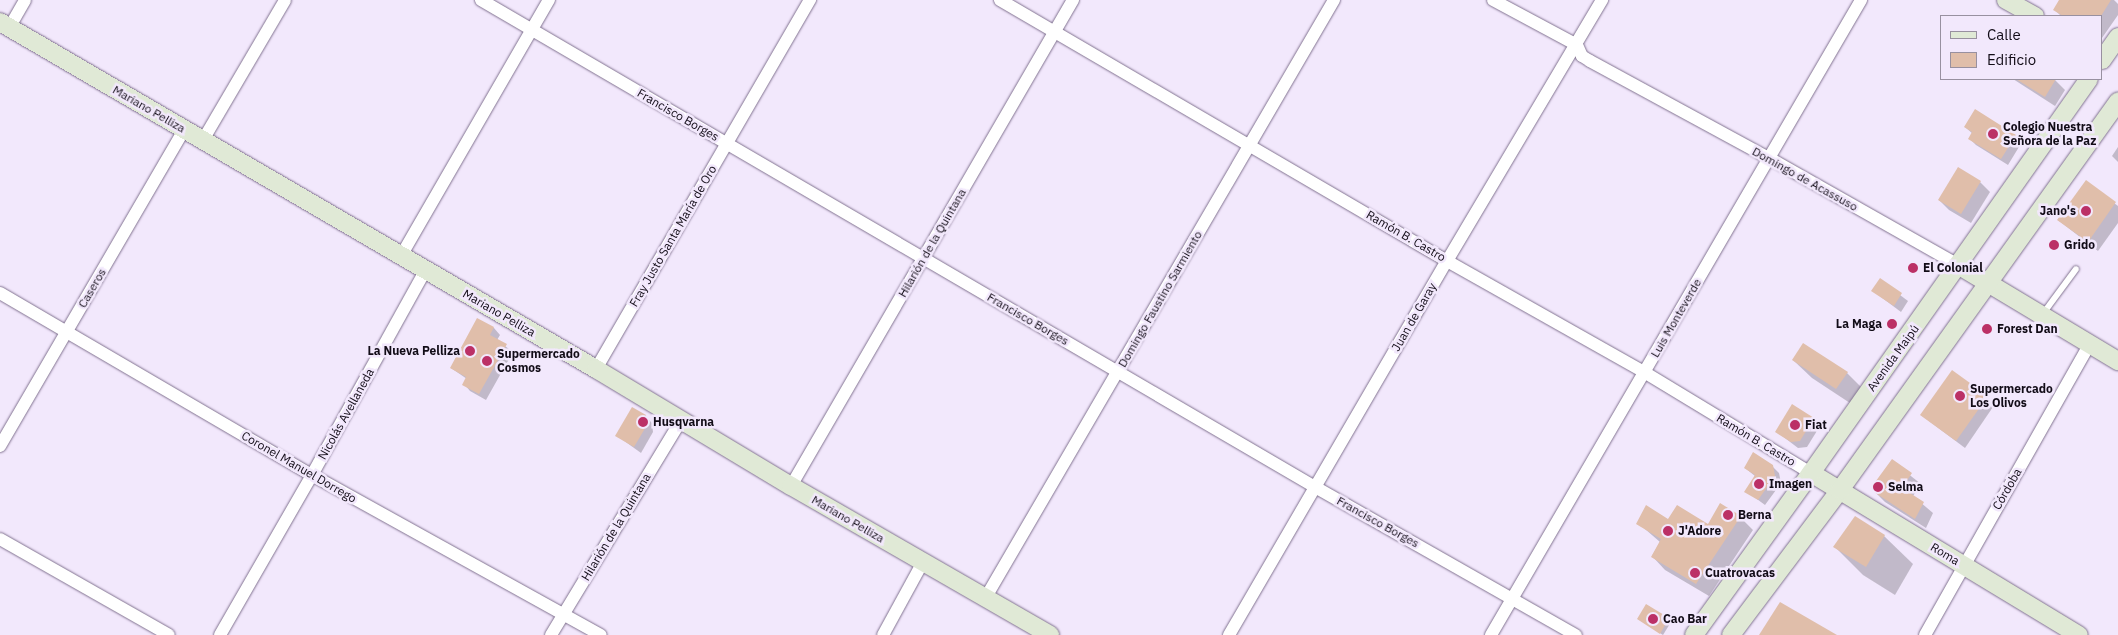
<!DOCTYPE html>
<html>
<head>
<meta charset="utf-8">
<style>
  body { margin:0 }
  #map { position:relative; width:2118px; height:635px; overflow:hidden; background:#f2e8fc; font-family:"IBM Plex Sans",sans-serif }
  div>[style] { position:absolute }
  .shadow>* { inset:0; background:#0003 }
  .building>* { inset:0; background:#e0beaa }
  .roads { filter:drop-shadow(0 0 1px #817290) drop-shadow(0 0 1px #817290) }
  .lane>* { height:6px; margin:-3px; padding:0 3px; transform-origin:3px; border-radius:3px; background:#fff }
  .street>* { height:12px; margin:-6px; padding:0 6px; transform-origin:6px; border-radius:6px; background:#fff }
  .secondary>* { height:18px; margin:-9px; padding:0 9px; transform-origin:9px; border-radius:9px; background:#e0e9d6 }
  .dots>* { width:14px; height:14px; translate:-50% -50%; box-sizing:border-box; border:2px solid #f2e8fc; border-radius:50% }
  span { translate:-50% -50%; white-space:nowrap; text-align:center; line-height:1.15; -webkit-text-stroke:5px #f2e8fc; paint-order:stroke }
  .street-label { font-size:12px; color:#120c17 }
  .poi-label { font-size:12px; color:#120c17; font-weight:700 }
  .left { translate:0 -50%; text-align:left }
  .right { translate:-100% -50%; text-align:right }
  .legend { position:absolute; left:1940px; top:15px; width:162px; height:65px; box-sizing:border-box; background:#f2e8fc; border:1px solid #9890a0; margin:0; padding:6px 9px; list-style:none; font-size:15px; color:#120c17 }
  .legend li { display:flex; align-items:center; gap:10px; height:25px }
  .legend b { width:25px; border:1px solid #9890a0 }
</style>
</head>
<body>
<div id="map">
  <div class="shadow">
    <div style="clip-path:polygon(2061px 0,2114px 0,2118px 4px,2118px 15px,2102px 38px,2102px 16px,2061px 16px,2055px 10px)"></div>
    <div style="clip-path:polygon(2013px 79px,2054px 79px,2065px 90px,2055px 106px)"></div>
    <div style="clip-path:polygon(1965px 127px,2015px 136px,2022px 142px,2008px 165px,1976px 145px,1970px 139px,1973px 134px)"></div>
    <div style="clip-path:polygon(2118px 147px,2118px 162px,2112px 156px)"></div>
    <div style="clip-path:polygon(1980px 182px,1990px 192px,1971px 223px,1949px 210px,1939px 200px)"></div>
    <div style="clip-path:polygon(2086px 182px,2118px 206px,2118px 223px,2098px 251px,2058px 220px)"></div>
    <div style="clip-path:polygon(1880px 280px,1908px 301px,1901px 312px,1873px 291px)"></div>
    <div style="clip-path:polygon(478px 320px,494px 328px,500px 335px,497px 340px,513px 352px,486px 400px,470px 391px,464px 384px,467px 379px,451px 368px)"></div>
    <div style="clip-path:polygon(1793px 360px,1847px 373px,1866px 392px,1856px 407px,1812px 378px)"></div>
    <div style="clip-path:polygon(1987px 397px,1995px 404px,1965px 448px,1921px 415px)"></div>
    <div style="clip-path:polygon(1793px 406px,1820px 426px,1807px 447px,1798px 448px,1777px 432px)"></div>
    <div style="clip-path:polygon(645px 416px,652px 423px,653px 432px,641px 453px,616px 435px)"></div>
    <div style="clip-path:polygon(1892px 461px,1921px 484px,1913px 496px,1933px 513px,1926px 528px,1885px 502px,1875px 492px)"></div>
    <div style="clip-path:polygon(1772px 466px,1779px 473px,1781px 483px,1765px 505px,1746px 491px,1755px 476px,1745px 468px)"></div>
    <div style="clip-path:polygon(1721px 505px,1740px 517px,1753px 530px,1709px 596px,1665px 570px,1652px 556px,1660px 542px,1638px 523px,1669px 521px,1708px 525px)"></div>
    <div style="clip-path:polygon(1884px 536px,1913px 564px,1895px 595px,1863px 575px,1834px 546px)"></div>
    <div style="clip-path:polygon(1647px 605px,1671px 622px,1663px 635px,1638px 619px)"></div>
  </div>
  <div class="building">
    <div style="clip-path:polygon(2059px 0,2111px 0,2101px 16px,2063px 16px,2053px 10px)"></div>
    <div style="clip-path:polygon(2016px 79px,2056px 79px,2045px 97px)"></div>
    <div style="clip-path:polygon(1975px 109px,2016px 135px,2001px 159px,1968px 139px,1972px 132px,1964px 127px)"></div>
    <div style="clip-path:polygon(1958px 167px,1981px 181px,1961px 214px,1938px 200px)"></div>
    <div style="clip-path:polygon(2086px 180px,2116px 202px,2088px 242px,2057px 220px)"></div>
    <div style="clip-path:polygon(1880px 278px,1902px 293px,1894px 306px,1871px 291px)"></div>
    <div style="clip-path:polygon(477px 318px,494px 327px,490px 335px,507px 344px,479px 394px,462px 385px,466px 377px,450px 368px)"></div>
    <div style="clip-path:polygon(1803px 343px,1848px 372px,1836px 389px,1792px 360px)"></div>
    <div style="clip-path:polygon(1952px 370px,1988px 396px,1956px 441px,1920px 415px)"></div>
    <div style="clip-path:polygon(1792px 404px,1814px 418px,1800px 441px,1791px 442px,1775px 432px)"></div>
    <div style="clip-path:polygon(632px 407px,646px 415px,647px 425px,634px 447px,615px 436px)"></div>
    <div style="clip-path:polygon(1753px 452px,1773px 465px,1775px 476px,1758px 500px,1744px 492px,1755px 475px,1744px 468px)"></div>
    <div style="clip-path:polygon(1892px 459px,1912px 473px,1902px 488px,1924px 502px,1915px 519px,1874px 492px,1873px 485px)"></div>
    <div style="clip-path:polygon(1720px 503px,1741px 516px,1696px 584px,1651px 557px,1661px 539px,1636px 524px,1646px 505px,1668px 519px,1677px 505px,1708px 524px)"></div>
    <div style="clip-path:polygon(1855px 516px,1885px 535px,1866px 567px,1833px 547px)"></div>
    <div style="clip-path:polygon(1780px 602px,1837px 635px,1759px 635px)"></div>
    <div style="clip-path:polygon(1646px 604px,1669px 618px,1660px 634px,1637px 619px)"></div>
  </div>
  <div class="roads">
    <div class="lane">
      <div style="left:2042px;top:315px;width:57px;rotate:-53.5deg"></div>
    </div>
    <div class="street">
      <div style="left:481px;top:0;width:966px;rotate:30.28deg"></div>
      <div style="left:1315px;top:487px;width:300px;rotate:29.6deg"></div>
      <div style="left:1000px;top:0;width:518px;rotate:30.28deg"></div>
      <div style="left:1447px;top:261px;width:226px;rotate:29.4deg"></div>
      <div style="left:1644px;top:372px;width:195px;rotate:31.2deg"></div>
      <div style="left:1493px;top:0;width:95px;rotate:28.2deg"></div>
      <div style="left:1577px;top:45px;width:12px;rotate:66deg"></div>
      <div style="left:1582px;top:56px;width:9px;rotate:32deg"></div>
      <div style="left:1590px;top:61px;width:204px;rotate:28.5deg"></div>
      <div style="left:1769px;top:158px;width:217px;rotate:29.5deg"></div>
      <div style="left:9px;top:28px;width:32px;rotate:-60deg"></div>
      <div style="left:203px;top:140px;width:162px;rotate:-59.6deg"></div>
      <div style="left:401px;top:256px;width:296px;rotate:-60deg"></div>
      <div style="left:0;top:293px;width:361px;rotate:30.3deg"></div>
      <div style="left:312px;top:475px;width:330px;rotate:29deg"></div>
      <div style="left:596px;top:369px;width:427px;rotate:-59.9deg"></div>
      <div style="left:0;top:446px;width:366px;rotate:-59.8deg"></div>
      <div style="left:791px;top:486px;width:562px;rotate:-59.88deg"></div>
      <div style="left:0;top:539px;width:194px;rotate:29.6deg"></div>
      <div style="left:986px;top:597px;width:691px;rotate:-59.76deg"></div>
      <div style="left:220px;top:635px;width:185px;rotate:-60.1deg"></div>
      <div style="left:312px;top:475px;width:233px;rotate:-61deg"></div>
      <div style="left:551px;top:635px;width:251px;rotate:-58.8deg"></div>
      <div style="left:883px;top:635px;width:83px;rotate:-61.3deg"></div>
      <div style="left:1229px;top:635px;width:433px;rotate:-59.8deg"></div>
      <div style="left:1447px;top:261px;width:304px;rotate:-59.3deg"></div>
      <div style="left:1491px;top:635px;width:735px;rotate:-59.77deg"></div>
      <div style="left:1925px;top:635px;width:335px;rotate:-60.5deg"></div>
    </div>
    <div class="secondary">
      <div style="left:2006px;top:0;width:33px;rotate:29deg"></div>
      <div style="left:0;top:22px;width:690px;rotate:30.21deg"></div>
      <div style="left:596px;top:369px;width:227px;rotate:31deg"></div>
      <div style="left:791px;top:486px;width:299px;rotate:29.9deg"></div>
      <div style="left:2102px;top:60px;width:28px;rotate:-55deg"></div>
      <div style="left:1958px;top:265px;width:187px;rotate:31deg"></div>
      <div style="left:1811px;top:473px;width:313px;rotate:31.2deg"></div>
      <div style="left:1694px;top:635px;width:200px;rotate:-54.2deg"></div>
      <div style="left:1811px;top:473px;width:482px;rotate:-54.8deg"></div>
      <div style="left:1731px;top:635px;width:181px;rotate:-53.1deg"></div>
      <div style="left:1840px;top:490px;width:478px;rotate:-54.4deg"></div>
    </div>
  </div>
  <div class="dots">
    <div style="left:1993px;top:134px;background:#bb3066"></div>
    <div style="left:2086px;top:211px;background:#bb3066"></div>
    <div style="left:2054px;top:245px;background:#bb3066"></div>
    <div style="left:1913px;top:268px;background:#bb3066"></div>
    <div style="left:1892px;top:324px;background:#bb3066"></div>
    <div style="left:1987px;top:329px;background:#bb3066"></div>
    <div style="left:470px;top:351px;background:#bb3066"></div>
    <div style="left:487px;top:361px;background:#bb3066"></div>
    <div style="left:1960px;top:396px;background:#bb3066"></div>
    <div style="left:643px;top:422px;background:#bb3066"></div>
    <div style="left:1795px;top:425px;background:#bb3066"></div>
    <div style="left:1759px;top:484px;background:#bb3066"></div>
    <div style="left:1878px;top:487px;background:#bb3066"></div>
    <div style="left:1728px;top:515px;background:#bb3066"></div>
    <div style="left:1668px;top:531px;background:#bb3066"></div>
    <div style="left:1695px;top:573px;background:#bb3066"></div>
    <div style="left:1653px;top:619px;background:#bb3066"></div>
  </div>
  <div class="street-label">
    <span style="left:149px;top:109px;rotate:30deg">Mariano Pelliza</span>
    <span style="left:678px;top:115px;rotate:30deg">Francisco Borges</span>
    <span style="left:1805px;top:179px;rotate:29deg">Domingo de Acassuso</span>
    <span style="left:673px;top:236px;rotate:-60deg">Fray Justo Santa María de Oro</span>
    <span style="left:1406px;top:236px;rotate:30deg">Ramón B. Castro</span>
    <span style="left:932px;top:243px;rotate:-60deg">Hilarión de la Quintana</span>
    <span style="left:92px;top:288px;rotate:-60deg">Caseros</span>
    <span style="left:1160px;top:299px;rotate:-60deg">Domingo Faustino Sarmiento</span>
    <span style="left:499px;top:313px;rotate:30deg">Mariano Pelliza</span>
    <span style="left:1414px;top:317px;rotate:-60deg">Juan de Garay</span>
    <span style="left:1676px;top:318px;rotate:-60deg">Luis Monteverde</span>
    <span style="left:1028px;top:319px;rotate:30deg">Francisco Borges</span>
    <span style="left:1893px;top:358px;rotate:-54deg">Avenida Maipú</span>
    <span style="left:346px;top:414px;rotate:-61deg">Nicolás Avellaneda</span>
    <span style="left:1756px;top:440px;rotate:31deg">Ramón B. Castro</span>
    <span style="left:299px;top:467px;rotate:30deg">Coronel Manuel Dorrego</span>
    <span style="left:2007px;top:489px;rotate:-60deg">Córdoba</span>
    <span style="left:848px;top:519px;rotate:30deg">Mariano Pelliza</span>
    <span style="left:1378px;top:522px;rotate:29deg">Francisco Borges</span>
    <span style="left:616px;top:527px;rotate:-59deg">Hilarión de la Quintana</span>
    <span style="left:1945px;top:554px;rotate:31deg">Roma</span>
  </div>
  <div class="poi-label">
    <span class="left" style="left:2003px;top:134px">Colegio Nuestra<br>Señora de la Paz</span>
    <span class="right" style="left:2076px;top:211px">Jano's</span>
    <span class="left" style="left:2064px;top:245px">Grido</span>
    <span class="left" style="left:1923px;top:268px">El Colonial</span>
    <span class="right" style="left:1882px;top:324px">La Maga</span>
    <span class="left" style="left:1997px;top:329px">Forest Dan</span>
    <span class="right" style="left:460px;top:351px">La Nueva Pelliza</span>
    <span class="left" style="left:497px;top:361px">Supermercado<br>Cosmos</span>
    <span class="left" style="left:1970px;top:396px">Supermercado<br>Los Olivos</span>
    <span class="left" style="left:653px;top:422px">Husqvarna</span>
    <span class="left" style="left:1805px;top:425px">Fiat</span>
    <span class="left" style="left:1769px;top:484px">Imagen</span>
    <span class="left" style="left:1888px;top:487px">Selma</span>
    <span class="left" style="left:1738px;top:515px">Berna</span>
    <span class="left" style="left:1678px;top:531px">J'Adore</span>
    <span class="left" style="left:1705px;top:573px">Cuatrovacas</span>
    <span class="left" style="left:1663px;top:619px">Cao Bar</span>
  </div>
  <ul class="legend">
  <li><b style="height:6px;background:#e0e9d6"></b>Calle</li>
  <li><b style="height:14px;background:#e0beaa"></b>Edificio</li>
  </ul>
</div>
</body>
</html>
